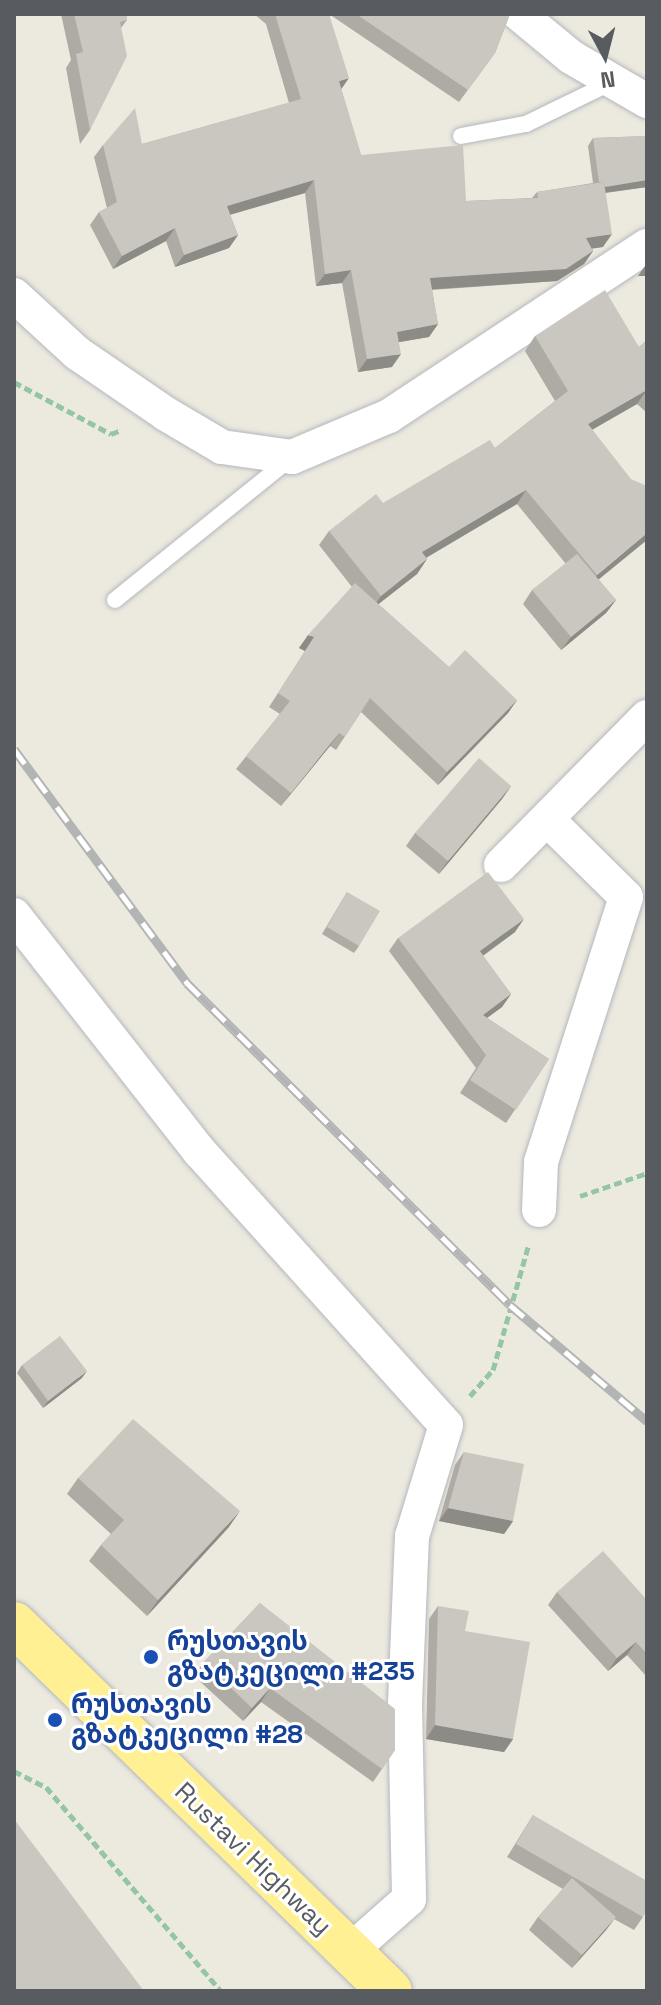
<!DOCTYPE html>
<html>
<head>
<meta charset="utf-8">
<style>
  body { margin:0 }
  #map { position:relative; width:661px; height:2005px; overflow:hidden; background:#eceadf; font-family:"Space Grotesk","Noto Sans Georgian",sans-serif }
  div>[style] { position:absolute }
  .path>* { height:5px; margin-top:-2.5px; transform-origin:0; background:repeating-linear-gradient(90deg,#94c6a6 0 8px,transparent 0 12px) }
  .roads { filter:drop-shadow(0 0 2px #b5b7bd) drop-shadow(0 0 2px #b5b7bd) }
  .service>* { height:16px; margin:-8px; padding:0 8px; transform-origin:8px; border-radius:8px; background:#fff }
  .minor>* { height:34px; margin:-17px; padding:0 17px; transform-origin:17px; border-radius:17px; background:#fff }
  .trunk>* { height:44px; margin:-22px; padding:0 22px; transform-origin:22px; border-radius:22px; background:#fff193 }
  .rail>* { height:9px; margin-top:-4.5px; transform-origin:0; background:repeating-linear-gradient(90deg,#fff 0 18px,#b3b4b4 0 36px); box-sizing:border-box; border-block:2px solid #b3b4b4 }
  .wall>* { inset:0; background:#adaba4 }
  .shaded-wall>* { inset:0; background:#8d8b86 }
  .building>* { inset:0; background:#c9c7bf }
  .dots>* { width:22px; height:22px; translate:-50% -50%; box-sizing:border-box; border:4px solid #fff; border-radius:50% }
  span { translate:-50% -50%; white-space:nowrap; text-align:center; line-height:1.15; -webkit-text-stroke:6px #fff; paint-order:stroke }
  .transit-label { font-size:26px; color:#164399; font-weight:700 }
  .left { translate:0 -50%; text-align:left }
  .street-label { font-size:26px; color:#585c61 }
  .frame { position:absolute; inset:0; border:16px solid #585c61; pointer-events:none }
  .north { position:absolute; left:565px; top:16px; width:80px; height:80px; -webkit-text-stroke:6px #fff; paint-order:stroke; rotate:173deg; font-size:22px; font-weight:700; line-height:32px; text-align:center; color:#585c61 }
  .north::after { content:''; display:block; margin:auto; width:28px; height:36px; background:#585c61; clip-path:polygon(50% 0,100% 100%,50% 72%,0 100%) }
</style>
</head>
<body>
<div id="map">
  <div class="path">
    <div style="left:14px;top:382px;width:110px;rotate:28.2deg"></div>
    <div style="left:111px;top:434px;width:9px;rotate:-21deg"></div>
    <div style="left:580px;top:1196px;width:71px;rotate:-18.9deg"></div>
    <div style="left:470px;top:1396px;width:35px;rotate:-49deg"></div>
    <div style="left:493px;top:1370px;width:128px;rotate:-74.1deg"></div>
    <div style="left:14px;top:1771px;width:36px;rotate:27deg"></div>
    <div style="left:46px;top:1787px;width:269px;rotate:49.4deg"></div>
  </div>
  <div class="roads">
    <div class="service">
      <div style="left:461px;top:136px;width:66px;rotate:-10.5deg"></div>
      <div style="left:526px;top:124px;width:96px;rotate:-26deg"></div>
      <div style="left:115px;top:600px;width:226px;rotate:-38.9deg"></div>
    </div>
    <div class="minor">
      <div style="left:519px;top:14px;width:67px;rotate:39.6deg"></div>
      <div style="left:571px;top:57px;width:88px;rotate:30.1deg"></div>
      <div style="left:14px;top:295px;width:86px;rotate:42.6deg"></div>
      <div style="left:77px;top:353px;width:108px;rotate:34.4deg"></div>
      <div style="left:166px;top:414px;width:65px;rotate:30.5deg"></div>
      <div style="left:222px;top:447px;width:71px;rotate:8.1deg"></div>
      <div style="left:292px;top:457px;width:105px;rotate:-22.9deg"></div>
      <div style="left:389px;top:416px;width:309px;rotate:-33.4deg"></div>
      <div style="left:501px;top:865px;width:208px;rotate:-45.4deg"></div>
      <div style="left:14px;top:915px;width:301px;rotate:51.9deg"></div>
      <div style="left:200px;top:1152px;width:367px;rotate:48deg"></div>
      <div style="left:446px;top:1425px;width:116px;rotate:107deg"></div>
      <div style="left:412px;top:1536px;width:169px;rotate:92.4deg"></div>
      <div style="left:405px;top:1705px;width:194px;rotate:88.8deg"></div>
      <div style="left:409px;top:1899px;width:80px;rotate:138.5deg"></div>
      <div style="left:539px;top:1210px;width:48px;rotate:-87.6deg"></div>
      <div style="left:541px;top:1162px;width:278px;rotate:-72.2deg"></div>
      <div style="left:626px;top:897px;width:107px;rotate:-135.4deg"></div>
    </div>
    <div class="trunk">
      <div style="left:14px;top:1624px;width:525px;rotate:44.31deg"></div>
    </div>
  </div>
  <div class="rail">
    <div style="left:14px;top:749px;width:291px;rotate:53.5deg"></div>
    <div style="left:187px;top:983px;width:456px;rotate:44.9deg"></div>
    <div style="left:510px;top:1305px;width:180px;rotate:40.3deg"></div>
  </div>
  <div class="wall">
    <div style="clip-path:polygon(61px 14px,126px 14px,127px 20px,121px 28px,90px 130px,80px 144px,66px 68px,71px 60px)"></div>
    <div style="clip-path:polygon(254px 14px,510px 14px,495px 53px,459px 102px,329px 14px,341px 89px,361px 155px,466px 201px,532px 198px,537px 192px,593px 183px,588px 146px,593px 138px,647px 136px,647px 187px,606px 193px,603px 247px,592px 248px,593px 251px,584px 264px,557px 281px,432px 290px,438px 324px,429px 337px,399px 342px,392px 367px,358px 372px,342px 283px,316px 286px,305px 193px,230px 215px,238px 235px,229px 248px,175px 267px,166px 241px,113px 269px,90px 225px,99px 212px,107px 208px,94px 157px,103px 145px,142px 144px,289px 103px,266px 24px)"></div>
    <div style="clip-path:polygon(535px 336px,639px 347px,647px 340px,647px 413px,637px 404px,592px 429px,598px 579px,616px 600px,606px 613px,561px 650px,523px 604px,532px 590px,566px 564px,517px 504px,426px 558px,427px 559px,417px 574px,378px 604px,449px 667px,517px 700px,508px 713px,438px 785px,361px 712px,336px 750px,330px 746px,281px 806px,236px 769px,280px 714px,269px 707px,305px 651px,299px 648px,352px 587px,319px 545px,329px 531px,495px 448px,555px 401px,525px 351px)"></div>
    <div style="clip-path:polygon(511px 786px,502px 799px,439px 874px,406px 846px,415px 833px)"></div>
    <div style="clip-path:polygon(347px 892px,359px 946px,354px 953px,322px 934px)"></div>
    <div style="clip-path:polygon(515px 932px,483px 956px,511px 994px,502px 1007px,487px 1018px,549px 1059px,506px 1123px,460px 1093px,476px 1068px,389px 951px,398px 938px)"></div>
    <div style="clip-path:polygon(22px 1365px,82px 1378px,43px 1408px,17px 1373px)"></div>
    <div style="clip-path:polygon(464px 1452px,513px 1521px,504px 1534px,439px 1521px,455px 1465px)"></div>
    <div style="clip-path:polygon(78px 1478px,229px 1527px,147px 1616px,89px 1561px,101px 1545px,111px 1534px,67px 1494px)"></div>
    <div style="clip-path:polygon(557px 1592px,647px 1600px,647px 1677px,627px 1655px,608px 1671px,548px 1605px)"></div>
    <div style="clip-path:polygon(260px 1603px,395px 1750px,373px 1782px,261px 1702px,243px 1721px,194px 1676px,204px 1662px)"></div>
    <div style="clip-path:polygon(438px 1606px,465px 1631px,513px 1739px,504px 1752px,426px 1739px,429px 1619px)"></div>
    <div style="clip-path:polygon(533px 1815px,643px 1917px,634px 1930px,614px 1919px,606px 1930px,572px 1968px,529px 1930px,538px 1917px,563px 1889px,507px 1857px)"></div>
  </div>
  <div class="shaded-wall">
    <div style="clip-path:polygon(349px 78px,340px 91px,339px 81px)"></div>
    <div style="clip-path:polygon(314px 180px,305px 193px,218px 218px,227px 206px)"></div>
    <div style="clip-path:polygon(647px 180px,647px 187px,595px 194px,600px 187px)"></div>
    <div style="clip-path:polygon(175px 228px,166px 241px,113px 269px,122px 256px)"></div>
    <div style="clip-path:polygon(612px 234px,603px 247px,577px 251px,586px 238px)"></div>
    <div style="clip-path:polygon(238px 235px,229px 248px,175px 267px,184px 255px)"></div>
    <div style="clip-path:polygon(593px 251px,584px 264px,557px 281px,421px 290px,430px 278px)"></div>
    <div style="clip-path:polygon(647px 263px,647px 276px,638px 276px)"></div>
    <div style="clip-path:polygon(351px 270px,342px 283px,316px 286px,325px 274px)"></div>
    <div style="clip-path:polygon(438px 324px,429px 337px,388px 344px,397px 332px)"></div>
    <div style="clip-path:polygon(401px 354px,392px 367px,358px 372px,367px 359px)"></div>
    <div style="clip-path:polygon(647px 390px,637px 404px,578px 438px,588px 424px)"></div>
    <div style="clip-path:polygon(526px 490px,517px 504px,412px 566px,422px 552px)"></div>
    <div style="clip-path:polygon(647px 533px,647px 540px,587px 589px,597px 575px)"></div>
    <div style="clip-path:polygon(427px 559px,417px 574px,371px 610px,381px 596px)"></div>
    <div style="clip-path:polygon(616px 600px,606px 613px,561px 650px,571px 637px)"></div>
    <div style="clip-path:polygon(308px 635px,314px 637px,305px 651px,299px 648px)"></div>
    <div style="clip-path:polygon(517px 700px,508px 713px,438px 785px,447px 772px)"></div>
    <div style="clip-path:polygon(339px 733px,330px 746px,281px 806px,291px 793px)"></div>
    <div style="clip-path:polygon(511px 786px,502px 799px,439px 874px,448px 861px)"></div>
    <div style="clip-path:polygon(524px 919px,515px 932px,471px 964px,480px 951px)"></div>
    <div style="clip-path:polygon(511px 994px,502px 1007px,473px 1028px,483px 1015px)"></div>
    <div style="clip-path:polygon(87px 1371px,82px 1378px,43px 1408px,48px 1401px)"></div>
    <div style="clip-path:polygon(448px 1508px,513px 1521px,504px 1534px,439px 1521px)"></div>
    <div style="clip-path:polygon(240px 1511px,229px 1527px,147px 1616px,158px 1600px)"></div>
    <div style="clip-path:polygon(636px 1642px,627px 1655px,608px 1671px,617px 1658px)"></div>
    <div style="clip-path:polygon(270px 1688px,261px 1702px,243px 1721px,252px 1708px)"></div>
    <div style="clip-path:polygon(435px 1725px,513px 1739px,504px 1752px,426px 1739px)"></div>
    <div style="clip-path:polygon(616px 1917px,606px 1930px,572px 1968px,582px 1955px)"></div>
  </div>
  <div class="building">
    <div style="clip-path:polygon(74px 14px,126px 14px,127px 20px,120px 22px,127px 56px,90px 130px,76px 54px,83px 52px)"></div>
    <div style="clip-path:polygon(275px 14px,329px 14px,349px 78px,339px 81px,361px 155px,463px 145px,466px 201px,538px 198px,537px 192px,604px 182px,612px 234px,586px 238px,593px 251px,566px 269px,430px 278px,438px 324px,397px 332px,401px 354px,367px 359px,351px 270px,325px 274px,314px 180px,227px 206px,238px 235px,184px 255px,175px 228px,122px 256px,99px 212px,117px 202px,103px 145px,135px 108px,142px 144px,301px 99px)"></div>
    <div style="clip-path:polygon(356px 14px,510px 14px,495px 53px,468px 90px)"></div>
    <div style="clip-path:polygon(647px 136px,647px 180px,605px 187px,604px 182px,599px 182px,593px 138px)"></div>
    <div style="clip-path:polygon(605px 290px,639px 347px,647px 340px,647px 390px,588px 424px,631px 479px,647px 486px,647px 533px,597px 575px,526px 490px,422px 552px,427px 559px,381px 596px,329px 531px,376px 494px,383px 503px,490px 440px,495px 448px,568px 391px,535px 336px)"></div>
    <div style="clip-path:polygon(577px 554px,616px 600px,571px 637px,532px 590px)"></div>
    <div style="clip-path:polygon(355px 583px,449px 667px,465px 650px,517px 700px,447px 772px,370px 698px,345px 737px,339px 733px,291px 793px,246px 756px,290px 701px,278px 693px,314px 637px,308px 635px)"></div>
    <div style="clip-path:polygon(479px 758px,511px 786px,448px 861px,415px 833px)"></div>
    <div style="clip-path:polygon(488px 872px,524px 919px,480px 951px,511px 994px,483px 1015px,549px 1059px,516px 1110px,470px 1080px,486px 1055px,398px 938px)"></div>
    <div style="clip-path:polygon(347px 892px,380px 911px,359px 946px,327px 927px)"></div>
    <div style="clip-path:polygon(60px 1336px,87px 1371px,48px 1401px,22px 1365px)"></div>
    <div style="clip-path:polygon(133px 1419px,240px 1511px,158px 1600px,101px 1545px,124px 1520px,78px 1478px)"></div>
    <div style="clip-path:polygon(464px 1452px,524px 1464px,513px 1521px,448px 1508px)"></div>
    <div style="clip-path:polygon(603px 1551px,647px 1600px,647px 1654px,636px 1642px,617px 1658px,557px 1592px)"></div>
    <div style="clip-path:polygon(260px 1603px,395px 1709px,395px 1750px,382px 1769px,270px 1688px,252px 1708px,204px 1662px)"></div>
    <div style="clip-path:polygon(438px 1606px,469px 1611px,465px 1631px,530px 1642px,513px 1739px,435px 1725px)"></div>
    <div style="clip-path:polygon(533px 1815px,647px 1881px,647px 1910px,643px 1917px,516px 1844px)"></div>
    <div style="clip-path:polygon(14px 1819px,144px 1991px,14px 1991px)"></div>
    <div style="clip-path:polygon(572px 1878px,616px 1917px,582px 1955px,538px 1917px)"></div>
  </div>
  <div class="dots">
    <div style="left:151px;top:1657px;background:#1a4fb4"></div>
    <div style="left:55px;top:1720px;background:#1a4fb4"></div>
  </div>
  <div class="transit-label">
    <span class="left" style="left:167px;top:1657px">რუსთავის<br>გზატკეცილი #235</span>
    <span class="left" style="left:71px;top:1720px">რუსთავის<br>გზატკეცილი #28</span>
  </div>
  <div class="street-label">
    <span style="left:253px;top:1859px;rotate:44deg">Rustavi Highway</span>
  </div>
  <div class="frame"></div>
  <div class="north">N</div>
</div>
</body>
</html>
